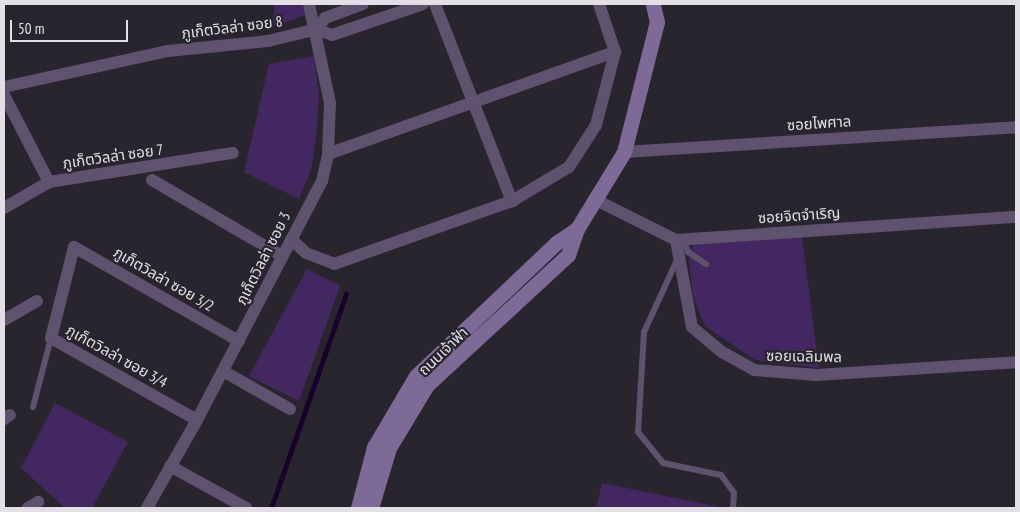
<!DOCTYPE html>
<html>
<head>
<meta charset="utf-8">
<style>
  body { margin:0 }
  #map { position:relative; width:1020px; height:512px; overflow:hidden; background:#29252e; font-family:"PT Sans Narrow","Noto Sans Thai",sans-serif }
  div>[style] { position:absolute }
  .green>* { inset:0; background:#432761 }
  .stream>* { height:5px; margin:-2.5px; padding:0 2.5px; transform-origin:2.5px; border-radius:2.5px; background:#18022c }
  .lane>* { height:6px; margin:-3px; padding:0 3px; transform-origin:3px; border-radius:3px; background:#5e526e }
  .street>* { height:12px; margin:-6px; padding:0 6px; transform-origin:6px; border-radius:6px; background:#5e526e }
  .secondary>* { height:15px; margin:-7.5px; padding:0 7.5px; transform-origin:7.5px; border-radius:7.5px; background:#7d6a96 }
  span { translate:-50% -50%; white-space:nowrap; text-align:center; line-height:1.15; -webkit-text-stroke:4.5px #29252e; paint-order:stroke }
  .street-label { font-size:15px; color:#e2e0e6 }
  .frame { position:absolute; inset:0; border:5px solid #e2e0e6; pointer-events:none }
  .scale { position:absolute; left:10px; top:20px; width:118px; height:22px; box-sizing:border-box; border:2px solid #e2e0e6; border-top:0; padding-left:6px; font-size:15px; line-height:18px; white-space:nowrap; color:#e2e0e6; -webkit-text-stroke:4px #29252e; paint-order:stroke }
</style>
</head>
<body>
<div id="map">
  <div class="green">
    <div style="clip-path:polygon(275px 4px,302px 4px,306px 15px,272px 27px)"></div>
    <div style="clip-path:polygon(314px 56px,319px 95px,317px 130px,311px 170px,299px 199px,244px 172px,269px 64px)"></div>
    <div style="clip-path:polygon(802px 237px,819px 368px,755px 360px,705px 326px,693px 297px,688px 252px,695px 244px)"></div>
    <div style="clip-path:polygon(307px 269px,340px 286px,299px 401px,249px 376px)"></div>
    <div style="clip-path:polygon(55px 403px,128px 442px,92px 508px,65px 508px,21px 468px)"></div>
    <div style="clip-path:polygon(602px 483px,715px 506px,715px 508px,596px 508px)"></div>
  </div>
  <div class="stream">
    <div style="left:271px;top:508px;width:227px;rotate:-70.7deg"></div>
  </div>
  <div class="lane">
    <div style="left:684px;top:240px;width:13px;rotate:72deg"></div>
    <div style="left:688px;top:252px;width:22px;rotate:34deg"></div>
    <div style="left:677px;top:260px;width:79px;rotate:114.6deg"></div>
    <div style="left:644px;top:332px;width:100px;rotate:93.4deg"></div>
    <div style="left:638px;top:432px;width:40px;rotate:51deg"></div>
    <div style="left:663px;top:463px;width:59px;rotate:11.7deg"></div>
    <div style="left:721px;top:475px;width:22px;rotate:54deg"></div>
    <div style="left:734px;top:493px;width:15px;rotate:94deg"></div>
    <div style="left:33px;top:407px;width:71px;rotate:-75.4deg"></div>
  </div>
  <div class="street">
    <div style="left:435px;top:4px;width:212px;rotate:68.7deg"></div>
    <div style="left:317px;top:29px;width:16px;rotate:22deg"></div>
    <div style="left:332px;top:35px;width:96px;rotate:-18.8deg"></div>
    <div style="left:317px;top:29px;width:14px;rotate:-54deg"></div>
    <div style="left:325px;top:18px;width:40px;rotate:-20.2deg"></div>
    <div style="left:4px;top:87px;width:168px;rotate:-12.4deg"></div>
    <div style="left:168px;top:51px;width:100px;rotate:-5.7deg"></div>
    <div style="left:268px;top:41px;width:50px;rotate:-13.8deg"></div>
    <div style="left:4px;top:95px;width:98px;rotate:62.7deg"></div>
    <div style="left:624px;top:152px;width:393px;rotate:-3.6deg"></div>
    <div style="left:328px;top:154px;width:305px;rotate:-19.6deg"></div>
    <div style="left:152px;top:180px;width:151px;rotate:30.3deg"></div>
    <div style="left:594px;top:199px;width:92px;rotate:26.6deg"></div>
    <div style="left:676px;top:240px;width:341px;rotate:-3.9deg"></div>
    <div style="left:4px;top:208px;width:52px;rotate:-30deg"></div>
    <div style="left:49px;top:182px;width:186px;rotate:-9deg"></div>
    <div style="left:291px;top:239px;width:21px;rotate:43deg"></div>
    <div style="left:306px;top:253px;width:30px;rotate:21deg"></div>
    <div style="left:334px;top:264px;width:189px;rotate:-19.5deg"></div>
    <div style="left:512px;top:201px;width:66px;rotate:-30.8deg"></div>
    <div style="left:569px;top:167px;width:50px;rotate:-57.3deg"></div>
    <div style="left:596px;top:125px;width:75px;rotate:-75.4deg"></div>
    <div style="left:615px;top:52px;width:51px;rotate:-108.4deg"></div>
    <div style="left:676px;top:240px;width:88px;rotate:79.6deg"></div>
    <div style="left:692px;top:327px;width:39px;rotate:40deg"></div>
    <div style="left:722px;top:352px;width:37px;rotate:29deg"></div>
    <div style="left:754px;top:370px;width:63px;rotate:4.5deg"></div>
    <div style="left:817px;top:375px;width:199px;rotate:-3.7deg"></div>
    <div style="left:4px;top:320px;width:38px;rotate:-30deg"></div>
    <div style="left:223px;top:371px;width:77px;rotate:29.6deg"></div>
    <div style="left:4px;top:419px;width:7px;rotate:-34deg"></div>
    <div style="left:197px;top:420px;width:167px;rotate:-150.7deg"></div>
    <div style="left:51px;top:338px;width:94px;rotate:-75.8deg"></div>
    <div style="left:74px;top:247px;width:190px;rotate:29.7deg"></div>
    <div style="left:170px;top:466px;width:87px;rotate:28.9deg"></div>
    <div style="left:28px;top:508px;width:12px;rotate:-31deg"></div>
    <div style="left:147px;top:508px;width:101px;rotate:-60.4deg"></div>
    <div style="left:197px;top:420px;width:270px;rotate:-62.4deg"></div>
    <div style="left:322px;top:181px;width:28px;rotate:-77deg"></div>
    <div style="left:328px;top:154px;width:51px;rotate:-87.8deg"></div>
    <div style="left:330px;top:103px;width:101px;rotate:-102deg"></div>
  </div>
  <div class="secondary">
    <div style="left:358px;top:508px;width:63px;rotate:-75.3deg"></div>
    <div style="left:374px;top:447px;width:82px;rotate:-59.4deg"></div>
    <div style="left:416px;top:376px;width:193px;rotate:-43.5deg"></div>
    <div style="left:556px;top:243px;width:25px;rotate:-34deg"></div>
    <div style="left:371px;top:508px;width:63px;rotate:-73.3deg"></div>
    <div style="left:389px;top:448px;width:74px;rotate:-58.9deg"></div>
    <div style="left:427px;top:385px;width:192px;rotate:-42.7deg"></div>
    <div style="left:568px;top:255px;width:28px;rotate:-71deg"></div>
    <div style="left:577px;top:229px;width:90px;rotate:-58.6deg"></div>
    <div style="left:624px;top:152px;width:134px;rotate:-75.8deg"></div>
    <div style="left:657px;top:22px;width:18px;rotate:-103deg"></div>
  </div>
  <div class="street-label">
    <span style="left:232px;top:27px;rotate:-7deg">ภูเก็ตวิลล่า ซอย 8</span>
    <span style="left:819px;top:123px;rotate:-4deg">ซอยไพศาล</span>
    <span style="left:113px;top:156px;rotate:-8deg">ภูเก็ตวิลล่า ซอย 7</span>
    <span style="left:799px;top:215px;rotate:-4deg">ซอยจิตจำเริญ</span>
    <span style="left:263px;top:258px;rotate:-63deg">ภูเก็ตวิลล่า ซอย 3</span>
    <span style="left:164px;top:279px;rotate:30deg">ภูเก็ตวิลล่า ซอย 3/2</span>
    <span style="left:443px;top:351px;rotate:-44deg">ถนนเจ้าฟ้า</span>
    <span style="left:117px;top:356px;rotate:29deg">ภูเก็ตวิลล่า ซอย 3/4</span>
    <span style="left:804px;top:356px;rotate:1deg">ซอยเฉลิมพล</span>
  </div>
  <div class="frame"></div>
  <div class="scale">50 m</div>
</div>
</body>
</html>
